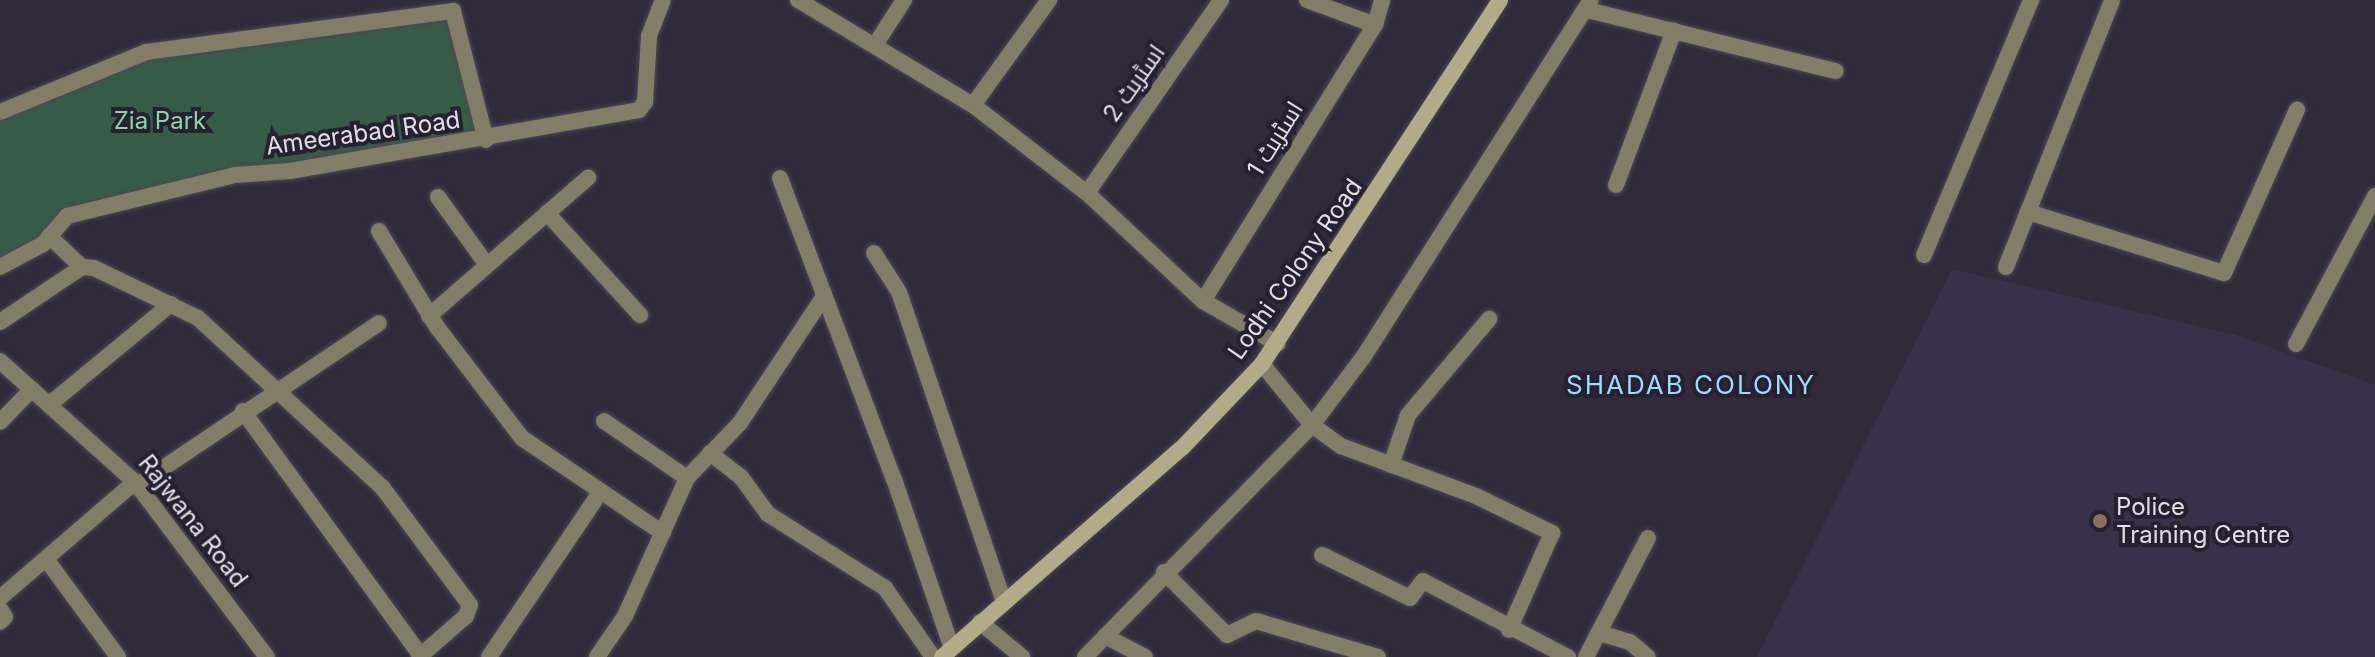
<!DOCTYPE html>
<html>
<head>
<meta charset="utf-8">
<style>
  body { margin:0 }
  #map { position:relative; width:2375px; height:657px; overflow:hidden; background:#302a3b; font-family:Inter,Cairo,sans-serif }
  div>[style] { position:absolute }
  .built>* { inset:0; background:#393149 }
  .green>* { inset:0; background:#365c47 }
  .roads { filter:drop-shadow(0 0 2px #4c4757) drop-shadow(0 0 2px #4c4757) }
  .minor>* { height:16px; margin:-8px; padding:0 8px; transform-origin:8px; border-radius:8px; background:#837d67 }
  .tertiary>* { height:16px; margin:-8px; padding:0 8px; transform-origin:8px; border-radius:8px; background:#837d67 }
  .secondary>* { height:16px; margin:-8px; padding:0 8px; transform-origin:8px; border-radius:8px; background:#b3ab87 }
  .dots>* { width:22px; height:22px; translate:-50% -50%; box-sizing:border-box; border:4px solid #262031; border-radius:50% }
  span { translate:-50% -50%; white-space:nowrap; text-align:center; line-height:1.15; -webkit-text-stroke:8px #262031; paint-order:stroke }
  .street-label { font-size:24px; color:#e1deea }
  .park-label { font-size:24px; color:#86d7a9 }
  .poi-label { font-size:24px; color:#e1deea }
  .left { translate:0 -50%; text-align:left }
  .neighbourhood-label { font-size:26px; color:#99ddfb; letter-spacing:2px }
</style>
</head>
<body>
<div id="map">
  <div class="built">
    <div style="clip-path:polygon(1952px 269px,2236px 335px,2375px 385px,2375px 657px,1757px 657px)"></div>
  </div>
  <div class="green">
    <div style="clip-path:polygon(450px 15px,481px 137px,244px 169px,60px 212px,38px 242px,0 261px,0 116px,145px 56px)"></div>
  </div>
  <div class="roads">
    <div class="minor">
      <div style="left:798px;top:0;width:204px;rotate:31deg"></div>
      <div style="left:973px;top:105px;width:144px;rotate:37.7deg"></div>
      <div style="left:1087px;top:193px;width:158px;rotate:43deg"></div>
      <div style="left:1203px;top:301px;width:86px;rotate:29.8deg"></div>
      <div style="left:1307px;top:0;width:72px;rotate:20.2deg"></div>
      <div style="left:1587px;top:10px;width:256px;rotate:13.8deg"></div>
      <div style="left:875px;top:45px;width:54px;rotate:-57.2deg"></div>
      <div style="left:973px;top:105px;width:130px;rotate:-54.1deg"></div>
      <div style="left:0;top:112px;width:158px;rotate:-22.3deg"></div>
      <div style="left:146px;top:52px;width:310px;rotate:-7.6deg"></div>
      <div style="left:453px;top:11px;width:133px;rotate:75.7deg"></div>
      <div style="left:780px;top:178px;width:322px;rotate:69.3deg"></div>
      <div style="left:894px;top:479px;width:179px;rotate:71.1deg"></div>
      <div style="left:1616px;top:185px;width:165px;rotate:-69.4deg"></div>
      <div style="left:1087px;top:193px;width:235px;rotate:-55.2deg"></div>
      <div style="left:438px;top:197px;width:84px;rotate:54.2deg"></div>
      <div style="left:2028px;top:212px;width:205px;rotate:17.3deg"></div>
      <div style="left:2224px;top:273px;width:179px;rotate:-65.9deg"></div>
      <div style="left:547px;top:213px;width:138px;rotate:47.6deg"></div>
      <div style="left:379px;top:231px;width:112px;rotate:58.9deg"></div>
      <div style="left:437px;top:327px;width:140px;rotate:52.6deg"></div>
      <div style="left:522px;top:438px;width:170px;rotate:34deg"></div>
      <div style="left:49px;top:236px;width:45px;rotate:43.2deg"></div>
      <div style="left:82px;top:267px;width:12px;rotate:5deg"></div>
      <div style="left:94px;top:268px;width:115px;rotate:25.7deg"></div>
      <div style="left:198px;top:318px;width:250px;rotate:42.6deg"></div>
      <div style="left:382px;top:487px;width:147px;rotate:53.3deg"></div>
      <div style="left:470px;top:605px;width:12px;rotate:110deg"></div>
      <div style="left:466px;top:616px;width:62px;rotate:138.9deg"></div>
      <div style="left:874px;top:253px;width:46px;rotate:57.3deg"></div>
      <div style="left:899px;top:292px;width:327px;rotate:71.3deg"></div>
      <div style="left:1924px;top:255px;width:277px;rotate:-67.2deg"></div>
      <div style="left:2006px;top:267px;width:287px;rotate:-68.3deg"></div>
      <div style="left:1203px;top:301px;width:325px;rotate:-58.1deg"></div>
      <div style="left:1375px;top:25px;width:26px;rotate:-74deg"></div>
      <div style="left:429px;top:316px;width:211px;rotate:-41deg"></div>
      <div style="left:0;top:322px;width:99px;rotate:-33.9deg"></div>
      <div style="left:2296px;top:344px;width:168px;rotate:-61.9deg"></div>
      <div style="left:1262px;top:364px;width:79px;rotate:50.7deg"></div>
      <div style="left:1312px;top:425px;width:36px;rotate:36deg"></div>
      <div style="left:1341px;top:446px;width:144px;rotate:20.3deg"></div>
      <div style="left:1476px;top:496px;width:85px;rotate:26deg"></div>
      <div style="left:1552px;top:533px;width:106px;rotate:113.9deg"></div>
      <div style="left:50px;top:404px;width:157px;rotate:-39.6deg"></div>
      <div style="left:243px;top:411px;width:303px;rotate:54deg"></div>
      <div style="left:604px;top:421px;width:101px;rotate:34.5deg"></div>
      <div style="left:0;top:422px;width:46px;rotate:-45.9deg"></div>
      <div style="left:710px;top:453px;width:39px;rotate:38deg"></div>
      <div style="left:741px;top:477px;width:46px;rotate:53.9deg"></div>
      <div style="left:768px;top:514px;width:138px;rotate:32.3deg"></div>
      <div style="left:885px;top:588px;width:84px;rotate:55.2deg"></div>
      <div style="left:1391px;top:465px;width:53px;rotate:-71.2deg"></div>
      <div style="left:1408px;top:415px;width:126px;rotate:-49.8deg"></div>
      <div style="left:138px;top:485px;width:290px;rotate:-33.9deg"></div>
      <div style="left:1322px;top:555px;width:98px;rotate:26deg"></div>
      <div style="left:1410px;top:598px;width:21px;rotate:-53deg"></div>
      <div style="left:1423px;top:581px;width:164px;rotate:27.7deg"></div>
      <div style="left:46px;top:559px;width:122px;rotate:53.7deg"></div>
      <div style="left:1164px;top:572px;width:89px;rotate:45deg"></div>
      <div style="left:1227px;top:635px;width:32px;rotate:-26deg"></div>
      <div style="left:1256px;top:621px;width:127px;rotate:16.4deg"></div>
      <div style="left:0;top:598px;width:178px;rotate:-40.7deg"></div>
      <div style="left:0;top:609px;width:9px;rotate:58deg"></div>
      <div style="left:5px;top:617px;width:7px;rotate:135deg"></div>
      <div style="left:980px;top:622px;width:55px;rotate:39.8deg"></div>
      <div style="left:1600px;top:633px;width:31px;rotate:17deg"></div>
      <div style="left:1630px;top:642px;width:23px;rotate:40deg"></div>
      <div style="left:1105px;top:636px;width:45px;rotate:27.7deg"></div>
      <div style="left:489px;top:657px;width:197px;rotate:-56deg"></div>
      <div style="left:597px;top:657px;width:50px;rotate:-55.7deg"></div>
      <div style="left:625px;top:616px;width:151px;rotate:-65.8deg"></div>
      <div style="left:687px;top:478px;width:76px;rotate:-46.1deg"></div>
      <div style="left:740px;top:423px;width:152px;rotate:-56.5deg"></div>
      <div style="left:1085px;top:657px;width:325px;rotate:-45.6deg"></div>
      <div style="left:1312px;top:425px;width:86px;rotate:-53deg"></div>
      <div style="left:1364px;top:356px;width:422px;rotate:-57.5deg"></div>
      <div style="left:1586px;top:657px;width:134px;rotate:-62.5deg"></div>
    </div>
    <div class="tertiary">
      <div style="left:0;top:267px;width:49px;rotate:-28.1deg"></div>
      <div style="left:43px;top:244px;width:37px;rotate:-49deg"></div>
      <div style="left:67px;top:216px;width:173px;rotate:-13.7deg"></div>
      <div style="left:235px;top:175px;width:55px;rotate:-4.2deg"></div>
      <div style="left:290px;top:171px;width:354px;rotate:-9.9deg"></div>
      <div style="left:639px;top:110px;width:10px;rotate:-53deg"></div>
      <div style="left:645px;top:102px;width:66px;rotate:-86.5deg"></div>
      <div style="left:649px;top:36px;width:39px;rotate:-69deg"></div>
      <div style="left:0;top:361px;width:181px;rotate:41.9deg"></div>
      <div style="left:135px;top:482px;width:219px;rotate:53deg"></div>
    </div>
    <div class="secondary">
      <div style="left:942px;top:657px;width:318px;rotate:-41.1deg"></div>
      <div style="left:1182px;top:448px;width:116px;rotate:-46.4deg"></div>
      <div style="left:1262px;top:364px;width:435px;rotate:-56.8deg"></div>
    </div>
  </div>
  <div class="dots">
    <div style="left:2100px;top:521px;background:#8d6e63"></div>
  </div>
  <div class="street-label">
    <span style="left:1134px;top:83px;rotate:-55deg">اسٹریٹ 2</span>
    <span style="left:363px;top:133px;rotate:-8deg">Ameerabad Road</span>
    <span style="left:1275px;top:139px;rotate:-58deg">اسٹریٹ 1</span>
    <span style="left:1295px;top:269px;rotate:-55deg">Lodhi Colony Road</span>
    <span style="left:193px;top:521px;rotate:52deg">Rajwana Road</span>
  </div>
  <div class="park-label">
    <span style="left:160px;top:121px">Zia Park</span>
  </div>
  <div class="poi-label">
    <span class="left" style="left:2116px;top:521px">Police<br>Training Centre</span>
  </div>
  <div class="neighbourhood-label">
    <span style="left:1691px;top:385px">SHADAB COLONY</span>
  </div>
</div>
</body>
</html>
